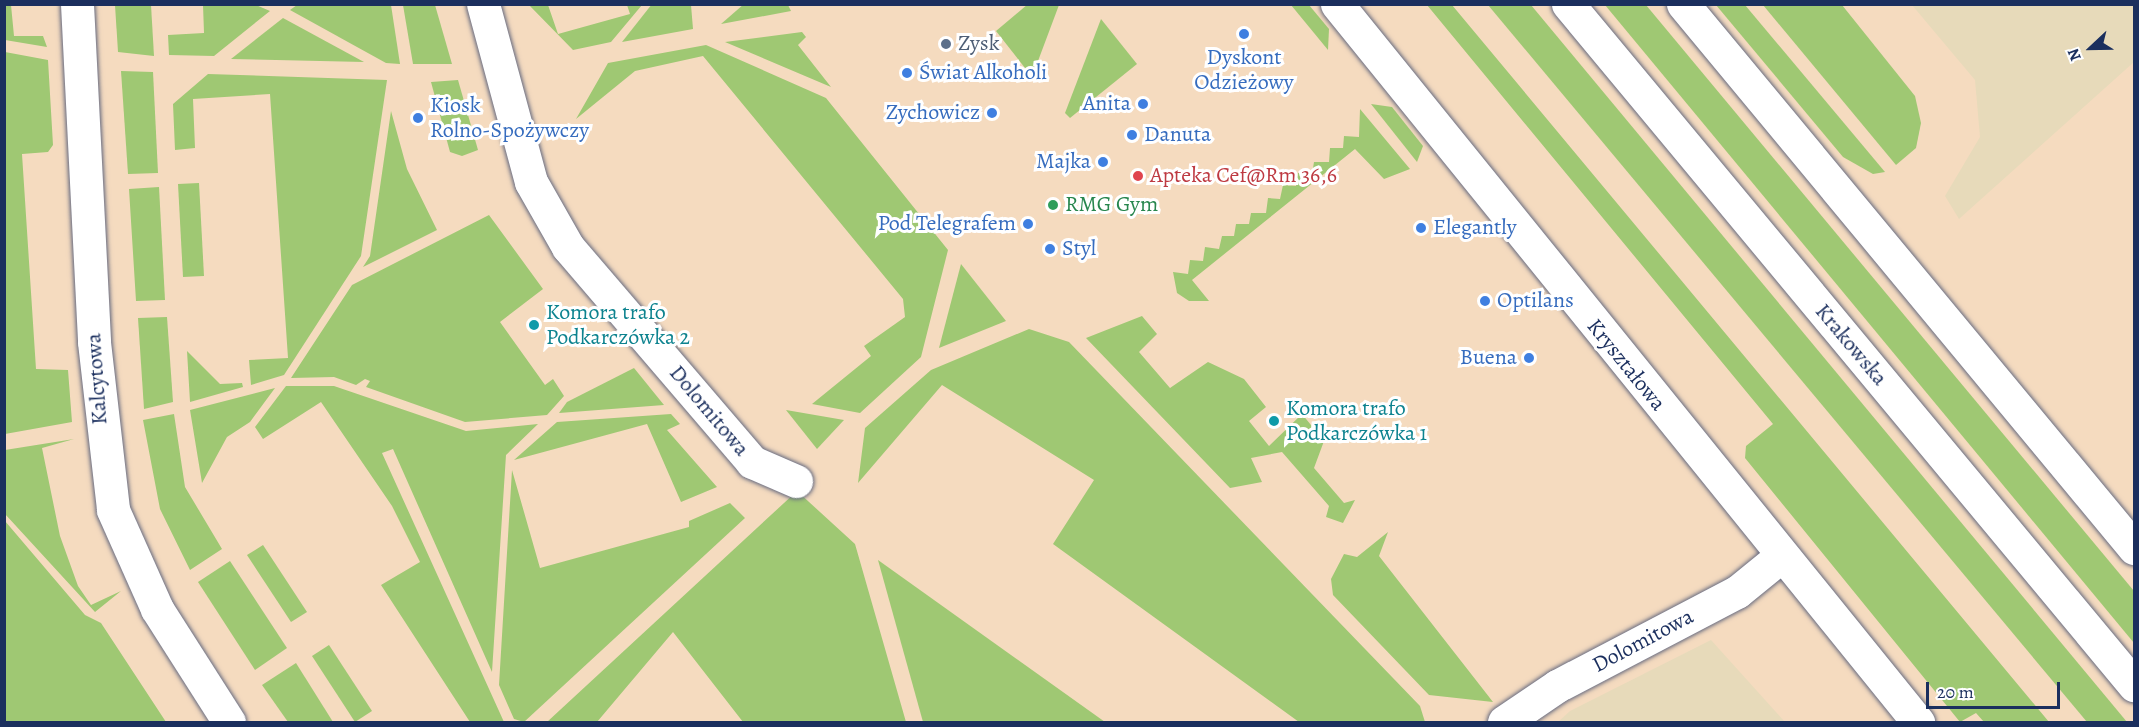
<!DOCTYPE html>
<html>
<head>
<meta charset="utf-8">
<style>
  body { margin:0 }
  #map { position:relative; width:2139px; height:727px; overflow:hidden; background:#f5dbbf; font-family:Alegreya,serif }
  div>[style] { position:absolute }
  .built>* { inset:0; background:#e7daba }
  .green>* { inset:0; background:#9fc873 }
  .roads { filter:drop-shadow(0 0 2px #676b80) drop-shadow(0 0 2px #676b80) }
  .street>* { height:33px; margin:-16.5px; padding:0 16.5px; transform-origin:16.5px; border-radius:16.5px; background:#fff }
  .primary>* { height:33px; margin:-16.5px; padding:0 16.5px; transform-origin:16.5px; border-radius:16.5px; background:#fff }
  .dots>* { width:16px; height:16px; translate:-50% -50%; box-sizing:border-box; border:3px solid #fff; border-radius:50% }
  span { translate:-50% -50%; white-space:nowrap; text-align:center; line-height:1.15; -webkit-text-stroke:6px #fff; paint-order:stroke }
  .service-label { font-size:22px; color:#4e5e75 }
  .left { translate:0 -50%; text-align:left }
  .shop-label { font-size:22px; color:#366cbe }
  .right { translate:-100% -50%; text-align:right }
  .health-label { font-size:22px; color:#be3a42 }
  .leisure-label { font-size:22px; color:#27864d }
  .culture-label { font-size:22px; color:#0d838f }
  .street-label { font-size:22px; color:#1b2f5e }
  .frame { position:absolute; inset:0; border:6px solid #1b2f5e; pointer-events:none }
  .north { position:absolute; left:2061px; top:18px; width:60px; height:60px; -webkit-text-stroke:4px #fff; paint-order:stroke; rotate:248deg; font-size:16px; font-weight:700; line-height:24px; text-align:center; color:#1b2f5e }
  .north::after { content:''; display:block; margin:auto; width:21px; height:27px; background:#1b2f5e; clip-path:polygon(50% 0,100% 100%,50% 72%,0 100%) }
  .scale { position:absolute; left:1926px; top:682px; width:134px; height:27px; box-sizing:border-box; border:3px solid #1b2f5e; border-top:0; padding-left:8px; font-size:18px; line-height:21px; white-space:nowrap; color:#1b2f5e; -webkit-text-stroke:4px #fff; paint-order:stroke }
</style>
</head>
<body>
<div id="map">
  <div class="built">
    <div style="clip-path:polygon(1912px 5px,2134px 5px,2134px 62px,1959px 219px,1945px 196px,1980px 137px,1975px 80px)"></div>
    <div style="clip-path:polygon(1711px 640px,1785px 722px,1558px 722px,1570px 711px)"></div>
  </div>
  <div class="green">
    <div style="clip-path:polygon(652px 4px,691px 5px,693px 29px,622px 42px)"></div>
    <div style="clip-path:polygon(744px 4px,788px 5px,791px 11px,721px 24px)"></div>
    <div style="clip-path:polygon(1028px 4px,1059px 5px,1032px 77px,996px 31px)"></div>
    <div style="clip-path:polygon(4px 5px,11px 5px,14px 36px,43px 36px,47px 47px,5px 40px)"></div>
    <div style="clip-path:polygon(115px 5px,151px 5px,154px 56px,118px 52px)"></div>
    <div style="clip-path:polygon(203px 5px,256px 5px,270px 11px,214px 56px,169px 55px,168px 35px,204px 33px)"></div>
    <div style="clip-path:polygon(297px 5px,391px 5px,400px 64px,386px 63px,290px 10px)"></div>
    <div style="clip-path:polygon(403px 5px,435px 5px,452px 64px,413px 64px)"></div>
    <div style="clip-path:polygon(529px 5px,548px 5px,558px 34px,630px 14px,627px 5px,642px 5px,611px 42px,573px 50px)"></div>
    <div style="clip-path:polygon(1291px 5px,1309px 5px,1329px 29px,1328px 50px)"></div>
    <div style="clip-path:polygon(1427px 5px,1452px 5px,2049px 722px,1984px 722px,1976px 713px,1960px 722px,1745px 458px,1746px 446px,1773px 424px)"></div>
    <div style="clip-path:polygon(1488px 5px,1531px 5px,2127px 722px,2087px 722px)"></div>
    <div style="clip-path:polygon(1605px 5px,1646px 5px,2134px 591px,2134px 643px)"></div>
    <div style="clip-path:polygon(1716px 5px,1745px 5px,1885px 172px,1873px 174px,1843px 157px)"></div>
    <div style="clip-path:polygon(1763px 5px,1842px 5px,1915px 96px,1921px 123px,1916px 148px,1896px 165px)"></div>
    <div style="clip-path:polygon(283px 18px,364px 62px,231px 59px)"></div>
    <div style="clip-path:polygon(1101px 19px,1137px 64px,1070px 118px,1065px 113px)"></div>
    <div style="clip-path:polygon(802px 32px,806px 37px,798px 45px,831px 87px,725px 42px)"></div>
    <div style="clip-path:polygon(706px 45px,826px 98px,948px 250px,921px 357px,860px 413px,812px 404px,871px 356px,864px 346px,905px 317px,903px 299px,703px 56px,635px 71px,576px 119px,608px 63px)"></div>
    <div style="clip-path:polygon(5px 52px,48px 60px,53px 145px,48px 152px,22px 154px,36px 369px,68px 370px,72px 422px,5px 434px)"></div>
    <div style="clip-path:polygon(121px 71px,153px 72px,158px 173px,128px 174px)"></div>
    <div style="clip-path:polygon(208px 74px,387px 80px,361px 256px,284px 375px,251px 385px,249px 360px,288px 358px,270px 94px,193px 99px,195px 148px,175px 150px,173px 104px)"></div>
    <div style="clip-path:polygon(458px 80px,478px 150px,462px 156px,450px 152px,431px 82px)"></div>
    <div style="clip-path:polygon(1371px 104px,1392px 107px,1423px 146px,1417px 162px)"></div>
    <div style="clip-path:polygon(1360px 109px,1410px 169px,1384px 179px,1355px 149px,1192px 280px,1209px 301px,1189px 301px,1177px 293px,1173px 272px,1188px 274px,1190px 260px,1203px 261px,1205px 247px,1219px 249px,1222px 236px,1234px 236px,1236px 224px,1249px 224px,1251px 213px,1266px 213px,1268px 198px,1280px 199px,1283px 185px,1296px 186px,1298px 173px,1312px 174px,1314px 162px,1329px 162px,1330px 148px,1343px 148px,1344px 136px,1359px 137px)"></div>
    <div style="clip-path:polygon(391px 111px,407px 169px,437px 230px,363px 267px,370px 256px)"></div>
    <div style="clip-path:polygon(199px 183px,204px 276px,183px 277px,178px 184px)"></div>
    <div style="clip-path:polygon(159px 187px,165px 300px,136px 301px,129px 189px)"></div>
    <div style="clip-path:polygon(489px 215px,543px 289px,500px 322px,545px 385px,553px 379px,564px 396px,547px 415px,465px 422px,366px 387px,370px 381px,365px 379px,356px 385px,334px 377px,291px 378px,352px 285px)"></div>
    <div style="clip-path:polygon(961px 264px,1006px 321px,939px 348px)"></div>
    <div style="clip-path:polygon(1142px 316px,1157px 334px,1139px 352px,1170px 388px,1208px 362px,1244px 379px,1266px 407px,1249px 421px,1269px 446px,1302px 414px,1324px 441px,1314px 468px,1344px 503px,1355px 500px,1343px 523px,1326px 517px,1329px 506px,1282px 452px,1251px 458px,1262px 482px,1230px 488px,1086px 338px)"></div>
    <div style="clip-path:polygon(167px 317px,173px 402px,144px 409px,138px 318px)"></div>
    <div style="clip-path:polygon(1029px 329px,1069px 342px,1420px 706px,1425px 722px,1299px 722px,1053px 544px,1094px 480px,942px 385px,858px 483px,865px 428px,931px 370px)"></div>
    <div style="clip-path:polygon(187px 351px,220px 384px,242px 383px,243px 387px,190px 402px)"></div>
    <div style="clip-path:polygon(634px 368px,664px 405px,559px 413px,567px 402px)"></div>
    <div style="clip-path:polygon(286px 386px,334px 386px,466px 431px,538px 424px,506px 455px,492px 672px,393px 449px,382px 453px,504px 722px,470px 722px,381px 585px,420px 562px,392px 506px,321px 402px,263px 439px,255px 427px)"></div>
    <div style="clip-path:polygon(275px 388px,250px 422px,227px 437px,202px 483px,190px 410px)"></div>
    <div style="clip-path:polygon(786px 410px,844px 420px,817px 449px)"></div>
    <div style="clip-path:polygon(174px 414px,185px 487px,222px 549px,190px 570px,160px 509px,143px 420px)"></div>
    <div style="clip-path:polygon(671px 414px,680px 424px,667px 430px,717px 487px,681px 502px,647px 424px,514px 460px,557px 422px)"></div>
    <div style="clip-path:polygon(74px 439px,42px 448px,60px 536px,78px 586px,91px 605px,121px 591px,95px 612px,5px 514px,5px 450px)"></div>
    <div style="clip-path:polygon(512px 470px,540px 568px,689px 527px,689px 521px,730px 503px,745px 518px,524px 722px,514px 719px,499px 685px)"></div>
    <div style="clip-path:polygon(797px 491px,855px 544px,906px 722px,743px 722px,673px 632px,597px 722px,547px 722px)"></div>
    <div style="clip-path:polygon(5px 521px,85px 615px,101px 623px,166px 722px,5px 722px)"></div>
    <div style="clip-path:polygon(1388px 532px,1379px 556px,1493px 702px,1429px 695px,1333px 595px,1331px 579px,1344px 554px,1357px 557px)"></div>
    <div style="clip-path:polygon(263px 545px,307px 612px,291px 622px,247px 555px)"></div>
    <div style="clip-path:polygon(878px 560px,1105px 722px,923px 722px)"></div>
    <div style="clip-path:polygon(230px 561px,287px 648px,255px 670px,198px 582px)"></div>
    <div style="clip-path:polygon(329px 645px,372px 711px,355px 722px,312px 656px)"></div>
    <div style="clip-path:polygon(296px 663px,333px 722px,288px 722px,262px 685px)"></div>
  </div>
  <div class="roads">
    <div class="street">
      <div style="left:77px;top:4px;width:338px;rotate:87.1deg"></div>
      <div style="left:94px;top:342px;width:169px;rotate:83.5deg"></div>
      <div style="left:113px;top:510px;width:108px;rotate:66deg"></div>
      <div style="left:157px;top:609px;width:134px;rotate:57.5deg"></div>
      <div style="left:483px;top:4px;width:184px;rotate:74.9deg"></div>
      <div style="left:531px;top:182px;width:75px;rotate:60.4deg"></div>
      <div style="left:568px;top:247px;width:283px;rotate:49.4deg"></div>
      <div style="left:752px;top:462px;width:48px;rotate:23.4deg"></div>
      <div style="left:1337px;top:4px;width:924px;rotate:51.02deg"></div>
      <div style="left:1504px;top:722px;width:64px;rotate:-34.2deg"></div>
      <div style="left:1557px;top:686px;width:203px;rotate:-27.6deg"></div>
      <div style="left:1737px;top:592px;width:55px;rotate:-39.1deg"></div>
    </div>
    <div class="primary">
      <div style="left:1568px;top:4px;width:886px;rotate:50.27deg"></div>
      <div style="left:1683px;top:4px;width:707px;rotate:50.34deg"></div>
    </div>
  </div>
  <div class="dots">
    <div style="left:1244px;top:34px;background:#3f7fe0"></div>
    <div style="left:946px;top:44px;background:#5c6f8a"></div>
    <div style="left:907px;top:73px;background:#3f7fe0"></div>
    <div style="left:1143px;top:104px;background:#3f7fe0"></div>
    <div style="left:992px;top:113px;background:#3f7fe0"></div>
    <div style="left:418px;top:118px;background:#3f7fe0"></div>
    <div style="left:1132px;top:135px;background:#3f7fe0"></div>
    <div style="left:1103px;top:162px;background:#3f7fe0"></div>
    <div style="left:1138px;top:176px;background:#e0444e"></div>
    <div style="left:1053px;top:205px;background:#2e9e5b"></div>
    <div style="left:1028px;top:224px;background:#3f7fe0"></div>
    <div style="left:1421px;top:228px;background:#3f7fe0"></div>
    <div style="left:1050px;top:249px;background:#3f7fe0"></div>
    <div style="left:1485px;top:301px;background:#3f7fe0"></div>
    <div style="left:534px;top:325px;background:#0f9aa8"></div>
    <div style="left:1529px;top:358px;background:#3f7fe0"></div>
    <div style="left:1274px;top:421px;background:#0f9aa8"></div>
  </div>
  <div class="service-label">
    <span class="left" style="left:958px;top:44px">Zysk</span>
  </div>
  <div class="shop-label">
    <span style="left:1244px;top:70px">Dyskont<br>Odzieżowy</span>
    <span class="left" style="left:919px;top:73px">Świat Alkoholi</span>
    <span class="right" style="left:1131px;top:104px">Anita</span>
    <span class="left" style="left:430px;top:118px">Kiosk<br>Rolno-Spożywczy</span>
    <span class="right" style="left:980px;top:113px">Zychowicz</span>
    <span class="left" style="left:1144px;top:135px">Danuta</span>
    <span class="right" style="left:1091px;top:162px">Majka</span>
    <span class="right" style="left:1016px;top:224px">Pod Telegrafem</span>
    <span class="left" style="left:1433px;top:228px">Elegantly</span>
    <span class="left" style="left:1062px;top:249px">Styl</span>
    <span class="left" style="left:1497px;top:301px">Optilans</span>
    <span class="right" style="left:1517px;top:358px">Buena</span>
  </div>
  <div class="health-label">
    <span class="left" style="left:1150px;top:176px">Apteka Cef@Rm 36,6</span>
  </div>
  <div class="leisure-label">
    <span class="left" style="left:1065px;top:205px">RMG Gym</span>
  </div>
  <div class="culture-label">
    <span class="left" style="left:546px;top:325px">Komora trafo<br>Podkarczówka 2</span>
    <span class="left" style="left:1286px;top:421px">Komora trafo<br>Podkarczówka 1</span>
  </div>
  <div class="street-label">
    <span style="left:1851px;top:345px;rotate:50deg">Krakowska</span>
    <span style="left:1626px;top:365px;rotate:51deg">Kryształowa</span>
    <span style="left:97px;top:379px;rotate:-94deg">Kalcytowa</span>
    <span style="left:709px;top:411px;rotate:50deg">Dolomitowa</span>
    <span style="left:1643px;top:641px;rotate:-28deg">Dolomitowa</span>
  </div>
  <div class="frame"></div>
  <div class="north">N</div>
  <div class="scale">20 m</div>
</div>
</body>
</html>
